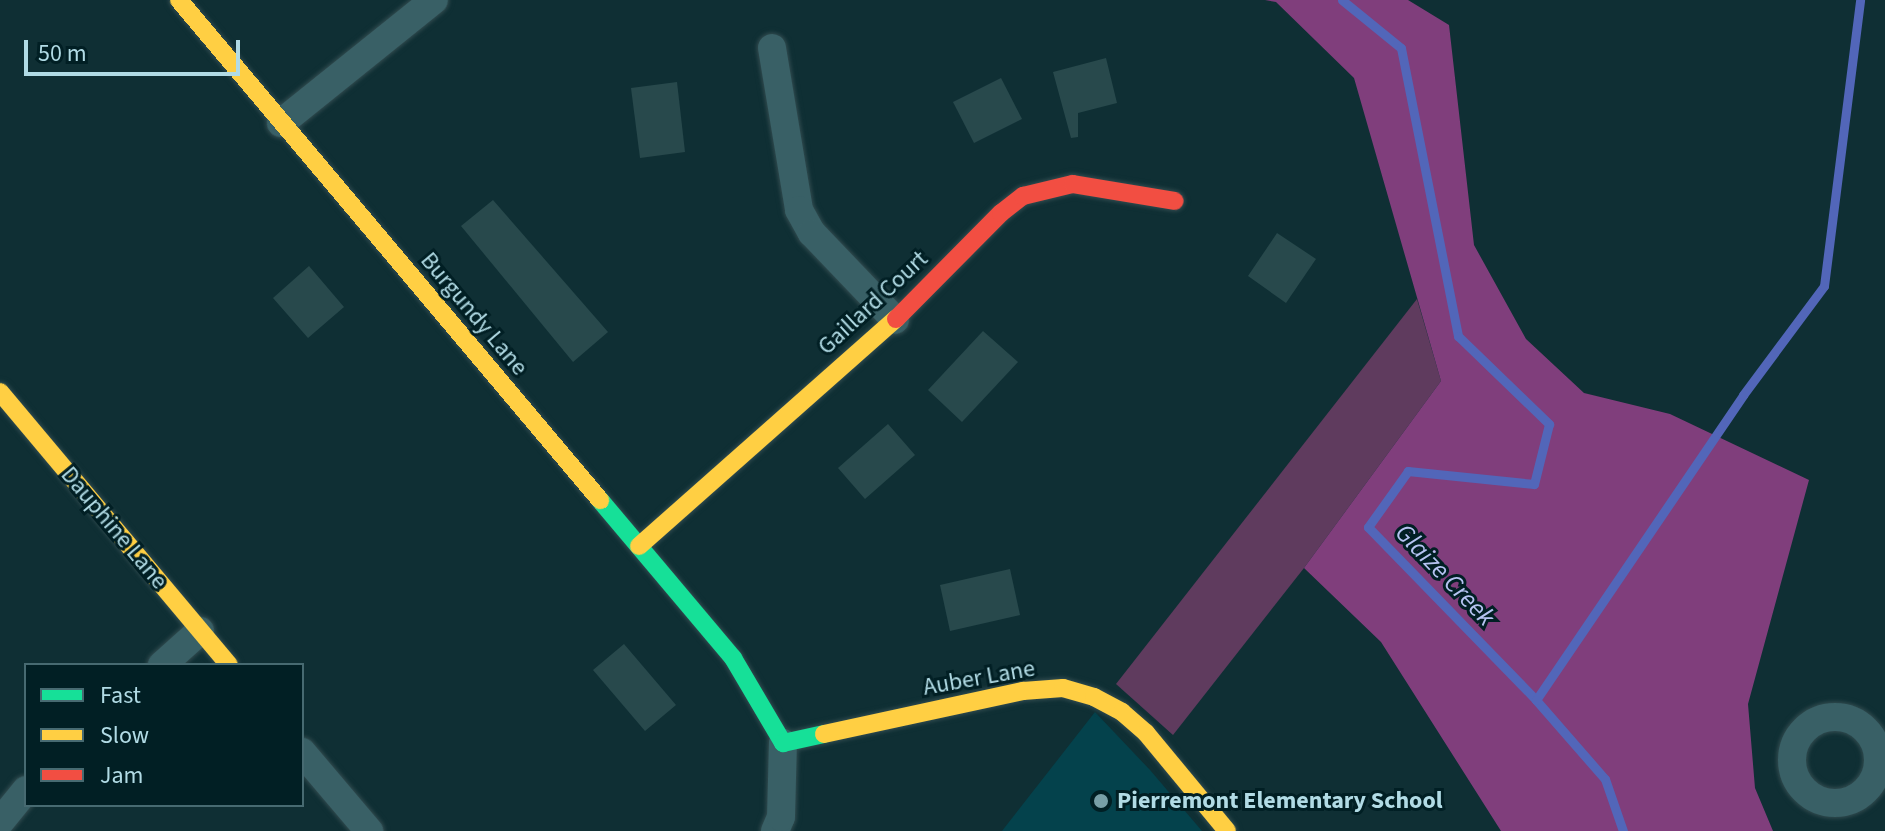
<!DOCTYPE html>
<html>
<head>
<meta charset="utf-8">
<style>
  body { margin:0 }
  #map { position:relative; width:1885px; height:831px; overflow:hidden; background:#0f2f34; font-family:"Source Sans 3",sans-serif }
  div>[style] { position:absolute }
  .built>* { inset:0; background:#04424c }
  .green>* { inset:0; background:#5f3b5e }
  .forest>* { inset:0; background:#803e7c }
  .stream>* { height:9px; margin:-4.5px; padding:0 4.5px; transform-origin:4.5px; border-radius:4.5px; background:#5266b9 }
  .building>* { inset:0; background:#28494c }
  .roads { filter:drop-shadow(0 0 2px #314b4f) drop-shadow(0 0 2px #314b4f) }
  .street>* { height:28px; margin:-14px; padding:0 14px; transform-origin:14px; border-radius:14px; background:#396066 }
  .street>.ring { margin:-14px; padding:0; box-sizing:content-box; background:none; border:28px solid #396066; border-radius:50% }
  .fast>* { height:18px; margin:-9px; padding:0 9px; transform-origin:9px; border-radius:9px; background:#16e098 }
  .slow>* { height:18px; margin:-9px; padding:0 9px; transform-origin:9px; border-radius:9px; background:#ffcf43 }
  .jam>* { height:18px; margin:-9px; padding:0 9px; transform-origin:9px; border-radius:9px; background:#f24e42 }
  .dots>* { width:22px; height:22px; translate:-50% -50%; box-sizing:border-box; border:4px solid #011f24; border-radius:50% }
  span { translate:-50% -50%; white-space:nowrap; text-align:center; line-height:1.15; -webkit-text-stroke:6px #011f24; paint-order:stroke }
  .street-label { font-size:24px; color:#b1dbe5 }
  .poi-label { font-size:24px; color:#b1dbe5; font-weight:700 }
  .left { translate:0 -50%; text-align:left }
  .water-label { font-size:26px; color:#b6c3f2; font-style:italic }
  .legend { position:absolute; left:24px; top:663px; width:280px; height:144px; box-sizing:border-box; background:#011f24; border:2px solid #476a71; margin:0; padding:10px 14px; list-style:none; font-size:24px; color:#b1dbe5 }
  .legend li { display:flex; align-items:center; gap:16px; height:40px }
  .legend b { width:40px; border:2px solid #476a71 }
  .scale { position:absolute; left:24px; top:40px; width:216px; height:36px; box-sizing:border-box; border:4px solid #b1dbe5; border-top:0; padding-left:10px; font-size:24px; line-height:28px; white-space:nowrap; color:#b1dbe5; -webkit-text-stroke:6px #011f24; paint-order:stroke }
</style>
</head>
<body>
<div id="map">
  <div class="built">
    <div style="clip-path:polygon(1095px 712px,1150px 770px,1202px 831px,1002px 831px)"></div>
  </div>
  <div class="green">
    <div style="clip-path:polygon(1417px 299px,1441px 381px,1304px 568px,1173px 735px,1116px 684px)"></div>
  </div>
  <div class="forest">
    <div style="clip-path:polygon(1265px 0,1408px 0,1449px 25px,1474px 245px,1526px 339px,1584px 393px,1670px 414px,1809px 480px,1748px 704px,1755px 788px,1773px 831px,1501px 831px,1381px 642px,1304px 568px,1441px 381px,1354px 78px,1276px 2px)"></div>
  </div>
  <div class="stream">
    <div style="left:1342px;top:0;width:76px;rotate:39.1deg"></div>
    <div style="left:1401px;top:48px;width:294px;rotate:78.8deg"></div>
    <div style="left:1458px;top:336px;width:127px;rotate:44deg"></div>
    <div style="left:1549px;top:424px;width:62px;rotate:104deg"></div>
    <div style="left:1534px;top:484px;width:127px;rotate:-174.1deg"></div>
    <div style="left:1408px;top:471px;width:69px;rotate:125.5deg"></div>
    <div style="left:1368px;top:527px;width:241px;rotate:45.8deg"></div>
    <div style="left:1536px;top:700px;width:105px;rotate:48.9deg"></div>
    <div style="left:1605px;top:779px;width:55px;rotate:70.9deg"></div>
    <div style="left:1536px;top:700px;width:369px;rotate:-55.8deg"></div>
    <div style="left:1743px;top:395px;width:136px;rotate:-53.4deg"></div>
    <div style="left:1824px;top:286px;width:288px;rotate:-82.8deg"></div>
  </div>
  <div class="building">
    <div style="clip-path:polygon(1106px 58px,1117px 103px,1078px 113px,1078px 137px,1071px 138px,1053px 72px)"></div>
    <div style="clip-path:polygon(1001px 78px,1022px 119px,974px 143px,953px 102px)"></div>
    <div style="clip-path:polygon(677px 82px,685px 152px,640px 158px,631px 88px)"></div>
    <div style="clip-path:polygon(493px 200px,608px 332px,573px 362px,461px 226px)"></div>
    <div style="clip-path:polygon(1277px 233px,1316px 259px,1286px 303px,1248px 276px)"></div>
    <div style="clip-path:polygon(309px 266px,344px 307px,308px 338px,273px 298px)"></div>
    <div style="clip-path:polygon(983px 331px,1018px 362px,962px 422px,928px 390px)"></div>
    <div style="clip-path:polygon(888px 424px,915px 455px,865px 499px,838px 468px)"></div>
    <div style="clip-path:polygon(1010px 569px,1020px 615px,950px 631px,940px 585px)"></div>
    <div style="clip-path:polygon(624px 644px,676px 705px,645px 731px,593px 670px)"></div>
  </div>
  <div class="roads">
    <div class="street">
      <div style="left:772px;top:48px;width:164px;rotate:80.5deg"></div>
      <div style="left:799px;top:210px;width:26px;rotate:61deg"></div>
      <div style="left:812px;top:233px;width:120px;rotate:46.3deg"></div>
      <div style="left:281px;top:123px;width:196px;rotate:-38.8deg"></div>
      <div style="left:162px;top:665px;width:51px;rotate:-41.8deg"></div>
      <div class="ring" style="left:1792px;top:717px;width:58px;height:58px"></div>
      <div style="left:302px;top:752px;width:104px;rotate:49.7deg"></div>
      <div style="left:0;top:822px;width:41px;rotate:-50.9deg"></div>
      <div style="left:775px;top:831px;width:15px;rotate:-67deg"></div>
      <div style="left:781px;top:817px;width:74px;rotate:-88.5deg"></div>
    </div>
    <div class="fast">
      <div style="left:600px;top:500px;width:207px;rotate:49.9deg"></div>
      <div style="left:733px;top:658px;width:99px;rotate:59.5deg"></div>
      <div style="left:783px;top:743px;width:42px;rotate:-12.4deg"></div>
    </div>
    <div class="slow">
      <div style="left:179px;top:0;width:654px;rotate:49.9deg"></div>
      <div style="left:0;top:392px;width:356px;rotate:50deg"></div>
      <div style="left:639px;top:546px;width:343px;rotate:-41.5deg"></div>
      <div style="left:824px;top:734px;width:204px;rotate:-12.2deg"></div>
      <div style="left:1023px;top:691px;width:40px;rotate:-4.3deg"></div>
      <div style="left:1063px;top:688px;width:32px;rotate:16deg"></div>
      <div style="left:1094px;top:697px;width:32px;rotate:28deg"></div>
      <div style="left:1122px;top:712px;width:32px;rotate:41deg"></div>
      <div style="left:1146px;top:733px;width:127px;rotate:50.4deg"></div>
    </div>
    <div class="jam">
      <div style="left:896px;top:319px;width:149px;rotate:-45.3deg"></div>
      <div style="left:1001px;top:213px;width:28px;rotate:-38deg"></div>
      <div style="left:1023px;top:196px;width:51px;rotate:-13.5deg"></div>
      <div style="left:1073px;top:184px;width:103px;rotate:9.5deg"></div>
    </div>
  </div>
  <div class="dots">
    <div style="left:1101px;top:801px;background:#789fa7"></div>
  </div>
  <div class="street-label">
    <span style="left:873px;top:303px;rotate:-43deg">Gaillard Court</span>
    <span style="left:474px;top:314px;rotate:50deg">Burgundy Lane</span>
    <span style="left:114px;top:528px;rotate:50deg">Dauphine Lane</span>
    <span style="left:979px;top:678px;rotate:-10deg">Auber Lane</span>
  </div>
  <div class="poi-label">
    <span class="left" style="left:1117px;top:801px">Pierremont Elementary School</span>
  </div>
  <div class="water-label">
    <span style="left:1445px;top:575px;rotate:46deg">Glaize Creek</span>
  </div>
  <ul class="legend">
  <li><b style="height:10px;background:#16e098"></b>Fast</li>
  <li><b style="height:10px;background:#ffcf43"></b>Slow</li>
  <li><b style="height:10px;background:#f24e42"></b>Jam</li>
  </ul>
  <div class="scale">50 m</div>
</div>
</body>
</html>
